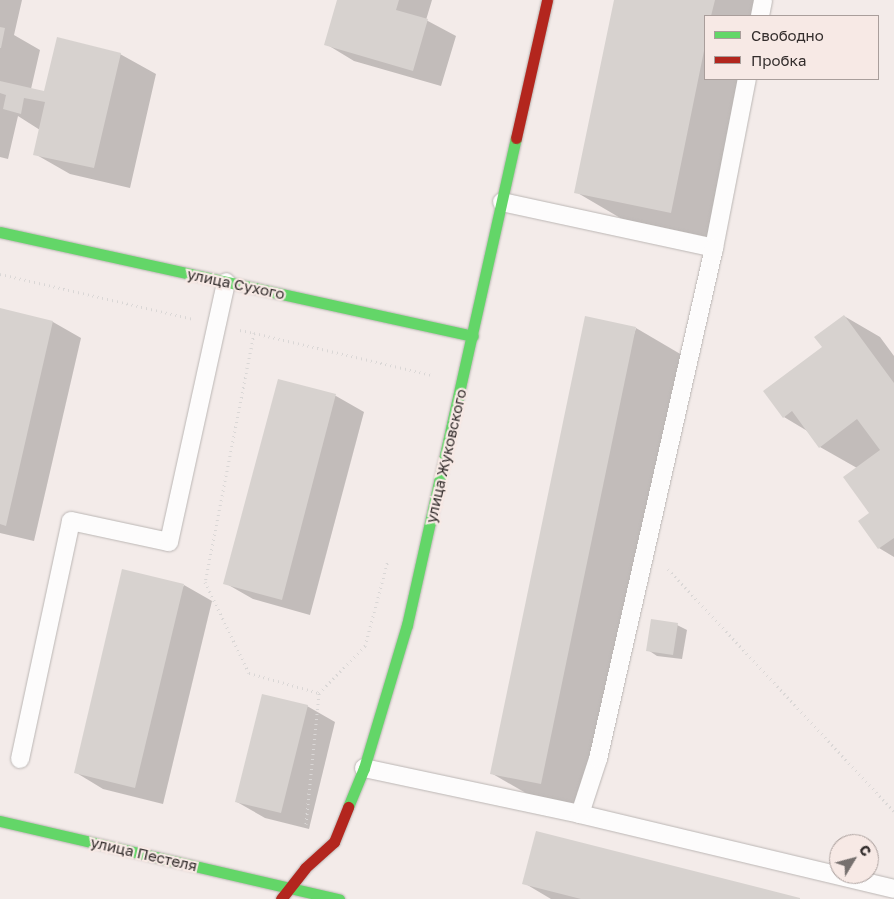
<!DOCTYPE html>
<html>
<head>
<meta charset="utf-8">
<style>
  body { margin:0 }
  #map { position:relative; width:894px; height:899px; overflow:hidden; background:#f3ebe9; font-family:"Golos Text",sans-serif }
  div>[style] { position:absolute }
  .shadow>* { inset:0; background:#0003 }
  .building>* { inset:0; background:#d7d2cf }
  .path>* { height:3px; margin-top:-1.5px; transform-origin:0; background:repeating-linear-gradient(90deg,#dad7d6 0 1px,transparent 0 5px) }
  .roads { filter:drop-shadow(0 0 1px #bbb6b4) drop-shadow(0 0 1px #bbb6b4) }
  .lane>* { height:18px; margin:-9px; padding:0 9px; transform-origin:9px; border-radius:9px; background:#fdfcfc }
  .fast>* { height:11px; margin:-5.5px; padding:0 5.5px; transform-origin:5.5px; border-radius:5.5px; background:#63d668 }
  .jam>* { height:11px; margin:-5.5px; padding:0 5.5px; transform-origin:5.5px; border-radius:5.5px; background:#b3261e }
  span { translate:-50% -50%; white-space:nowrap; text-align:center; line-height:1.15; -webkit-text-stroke:4.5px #f7e9e5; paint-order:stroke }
  .street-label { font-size:15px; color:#332d2c }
  .legend { position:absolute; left:704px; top:15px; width:175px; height:65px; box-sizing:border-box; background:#f7e9e5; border:1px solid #a99e9b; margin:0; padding:6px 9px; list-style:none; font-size:15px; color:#332d2c }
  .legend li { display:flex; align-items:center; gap:10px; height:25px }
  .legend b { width:25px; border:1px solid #a99e9b }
  .north { position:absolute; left:829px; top:834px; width:50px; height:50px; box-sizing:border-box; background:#f7e9e5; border:1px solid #a99e9b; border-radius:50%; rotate:53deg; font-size:14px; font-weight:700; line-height:20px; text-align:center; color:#332d2c }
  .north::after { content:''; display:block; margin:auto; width:18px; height:22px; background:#76706e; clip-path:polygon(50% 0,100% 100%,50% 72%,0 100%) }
</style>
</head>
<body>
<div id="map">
  <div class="shadow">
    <div style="clip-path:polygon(0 0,22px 0,14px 35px,40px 50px,31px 89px,45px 92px,120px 54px,156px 74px,130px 188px,70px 174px,35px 154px,40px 130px,18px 116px,8px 159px,0 157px)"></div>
    <div style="clip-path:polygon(338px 0,432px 0,426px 20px,456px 36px,441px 86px,354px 61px,326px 44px)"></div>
    <div style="clip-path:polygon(615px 0,766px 0,763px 16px,705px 16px,705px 79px,750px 79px,717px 239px,622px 219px,576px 192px)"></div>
    <div style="clip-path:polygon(0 309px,53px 322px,81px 338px,34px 541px,0 533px)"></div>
    <div style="clip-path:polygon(844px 316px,880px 337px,894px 356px,894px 557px,879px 548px,860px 522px,871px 513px,857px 468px,820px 447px,809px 432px,784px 417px)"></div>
    <div style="clip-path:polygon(636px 328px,682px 355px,588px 810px,538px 800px,491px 773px)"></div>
    <div style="clip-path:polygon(279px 380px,336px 396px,364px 412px,310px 615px,253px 599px,225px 583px)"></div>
    <div style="clip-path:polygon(184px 585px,212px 601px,163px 804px,103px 789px,75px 772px)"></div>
    <div style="clip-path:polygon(677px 625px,687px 630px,682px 659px,657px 656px,648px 650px)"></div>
    <div style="clip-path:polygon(307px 706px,335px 722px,309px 829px,265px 818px,237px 802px)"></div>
    <div style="clip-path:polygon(524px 883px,797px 899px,551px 899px)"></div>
  </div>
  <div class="building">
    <div style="clip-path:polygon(337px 0,399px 0,396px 10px,428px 19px,413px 71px,324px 45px)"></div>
    <div style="clip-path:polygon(614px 0,715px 0,711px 16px,705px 16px,705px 46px,671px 213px,574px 193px)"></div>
    <div style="clip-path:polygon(0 27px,5px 28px,1px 48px,0 48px)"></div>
    <div style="clip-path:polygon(57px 37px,121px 53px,94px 168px,33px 155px,45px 102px,24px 98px,21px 114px,3px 109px,6px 95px,0 93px,0 81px,44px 91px)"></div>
    <div style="clip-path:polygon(0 308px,53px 321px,6px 526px,0 524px)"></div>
    <div style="clip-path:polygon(844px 315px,894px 383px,894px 538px,878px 549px,858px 521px,869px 513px,843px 477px,880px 450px,857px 419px,819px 448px,792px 411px,783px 418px,763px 391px,822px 347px,814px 337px)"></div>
    <div style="clip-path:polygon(585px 316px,636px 327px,541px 784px,490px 774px)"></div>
    <div style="clip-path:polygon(278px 379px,336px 394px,282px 600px,223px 584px)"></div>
    <div style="clip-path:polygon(122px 569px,184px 584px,135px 788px,74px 773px)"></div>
    <div style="clip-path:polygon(651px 619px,678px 623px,673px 655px,646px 651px)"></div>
    <div style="clip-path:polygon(262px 694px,308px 705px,281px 813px,235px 802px)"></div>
    <div style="clip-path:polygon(536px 831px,800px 898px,800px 899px,581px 899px,522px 884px)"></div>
  </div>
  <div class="path">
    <div style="left:0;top:274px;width:198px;rotate:13.1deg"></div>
    <div style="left:240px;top:330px;width:14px;rotate:12deg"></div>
    <div style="left:254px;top:333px;width:254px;rotate:101.1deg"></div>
    <div style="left:205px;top:582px;width:101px;rotate:64.2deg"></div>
    <div style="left:249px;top:673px;width:73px;rotate:15.9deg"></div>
    <div style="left:319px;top:693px;width:66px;rotate:-45.6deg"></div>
    <div style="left:365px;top:646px;width:89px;rotate:-75deg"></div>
    <div style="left:254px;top:333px;width:182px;rotate:13.3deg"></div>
    <div style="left:668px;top:569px;width:331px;rotate:47deg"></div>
    <div style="left:306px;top:824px;width:132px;rotate:-84.3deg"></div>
  </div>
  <div class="roads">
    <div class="lane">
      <div style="left:760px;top:16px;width:16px;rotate:-79deg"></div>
      <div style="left:502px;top:202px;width:217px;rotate:12.2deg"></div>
      <div style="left:714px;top:248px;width:172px;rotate:-79deg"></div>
      <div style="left:20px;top:759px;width:243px;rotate:-77.9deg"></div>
      <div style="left:71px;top:521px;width:100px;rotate:12.1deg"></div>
      <div style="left:169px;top:542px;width:266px;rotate:-77.6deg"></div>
      <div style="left:364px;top:768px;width:221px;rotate:12deg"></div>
      <div style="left:580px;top:814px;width:323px;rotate:13.4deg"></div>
      <div style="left:580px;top:814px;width:58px;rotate:-71.9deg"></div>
      <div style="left:598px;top:759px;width:524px;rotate:-77.21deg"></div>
    </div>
    <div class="fast">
      <div style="left:0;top:232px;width:484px;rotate:12.4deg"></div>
      <div style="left:348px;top:807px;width:42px;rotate:-67.7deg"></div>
      <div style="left:364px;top:768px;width:149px;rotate:-73.3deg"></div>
      <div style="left:407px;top:625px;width:499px;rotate:-77.4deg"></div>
      <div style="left:0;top:821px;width:348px;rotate:13deg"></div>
    </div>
    <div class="jam">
      <div style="left:516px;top:138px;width:141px;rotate:-77.3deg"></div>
      <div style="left:281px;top:899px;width:39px;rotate:-52deg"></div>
      <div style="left:305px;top:868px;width:39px;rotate:-42deg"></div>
      <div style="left:334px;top:842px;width:38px;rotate:-68deg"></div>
    </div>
  </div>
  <div class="street-label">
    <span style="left:236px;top:284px;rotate:12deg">улица Сухого</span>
    <span style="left:446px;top:456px;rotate:-77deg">улица Жуковского</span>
    <span style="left:144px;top:854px;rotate:13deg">улица Пестеля</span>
  </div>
  <ul class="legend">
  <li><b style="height:6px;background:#63d668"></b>Свободно</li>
  <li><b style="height:6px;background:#b3261e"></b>Пробка</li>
  </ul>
  <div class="north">С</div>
</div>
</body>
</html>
